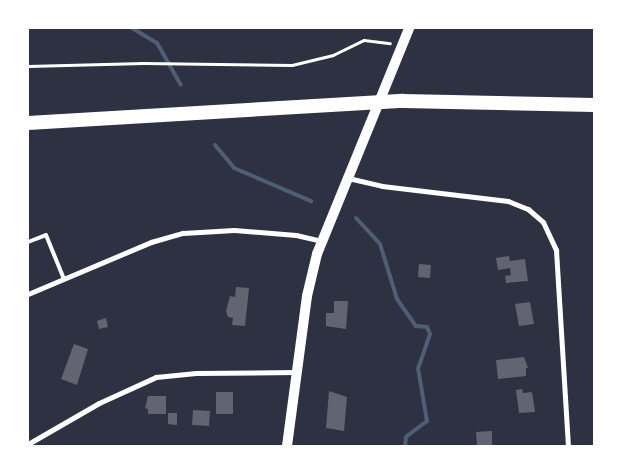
<!DOCTYPE html>
<html>
<head>
<meta charset="utf-8">
<style>
  body { margin:0 }
  #map { position:relative; width:622px; height:474px; overflow:hidden; background:#2d3142; font-family:"Exo 2",sans-serif }
  div>[style] { position:absolute }
  .stream>* { height:4px; margin:-2px; padding:0 2px; transform-origin:2px; border-radius:2px; background:#4f5d75 }
  .building>* { inset:0; background:#626471 }
  .path>* { height:2.5px; margin:-1.25px; padding:0 1.25px; transform-origin:1.25px; border-radius:1.25px; background:#fff }
  .service>* { height:4px; margin:-2px; padding:0 2px; transform-origin:2px; border-radius:2px; background:#fff }
  .minor>* { height:5px; margin:-2.5px; padding:0 2.5px; transform-origin:2.5px; border-radius:2.5px; background:#fff }
  .secondary>* { height:10px; margin:-5px; padding:0 5px; transform-origin:5px; border-radius:5px; background:#fff }
  .motorway>* { height:14px; margin:-7px; padding:0 7px; transform-origin:7px; border-radius:7px; background:#fff }
  span { translate:-50% -50%; white-space:nowrap; text-align:center; line-height:1.15; -webkit-text-stroke:4px #fff; paint-order:stroke }
  .frame { position:absolute; inset:0; border:29px solid #fff; pointer-events:none }
</style>
</head>
<body>
<div id="map">
  <div class="stream">
    <div style="left:132px;top:28px;width:29px;rotate:31deg"></div>
    <div style="left:157px;top:43px;width:48px;rotate:60.3deg"></div>
    <div style="left:215px;top:145px;width:30px;rotate:50deg"></div>
    <div style="left:234px;top:168px;width:84px;rotate:23.2deg"></div>
    <div style="left:356px;top:218px;width:35px;rotate:47deg"></div>
    <div style="left:380px;top:244px;width:58px;rotate:72.8deg"></div>
    <div style="left:397px;top:299px;width:33px;rotate:55deg"></div>
    <div style="left:416px;top:326px;width:11px;rotate:5deg"></div>
    <div style="left:427px;top:327px;width:8px;rotate:67deg"></div>
    <div style="left:430px;top:334px;width:36px;rotate:109deg"></div>
    <div style="left:418px;top:368px;width:54px;rotate:80.4deg"></div>
    <div style="left:427px;top:421px;width:26px;rotate:143deg"></div>
    <div style="left:406px;top:437px;width:9px;rotate:96deg"></div>
  </div>
  <div class="building">
    <div style="clip-path:polygon(509px 256px,510px 261px,525px 259px,528px 281px,506px 283px,505px 276px,511px 275px,510px 268px,498px 270px,496px 258px)"></div>
    <div style="clip-path:polygon(419px 264px,431px 265px,430px 278px,418px 277px)"></div>
    <div style="clip-path:polygon(236px 287px,249px 288px,245px 326px,232px 325px,233px 318px,228px 317px,226px 311px,230px 296px,235px 297px)"></div>
    <div style="clip-path:polygon(334px 301px,348px 301px,346px 329px,326px 326px,326px 313px,334px 313px)"></div>
    <div style="clip-path:polygon(530px 302px,534px 324px,519px 326px,515px 304px)"></div>
    <div style="clip-path:polygon(106px 318px,108px 327px,99px 329px,97px 321px)"></div>
    <div style="clip-path:polygon(74px 344px,88px 349px,77px 385px,61px 379px)"></div>
    <div style="clip-path:polygon(524px 357px,528px 368px,526px 368px,526px 376px,498px 379px,496px 360px)"></div>
    <div style="clip-path:polygon(522px 389px,523px 393px,532px 392px,535px 412px,519px 413px,516px 390px)"></div>
    <div style="clip-path:polygon(329px 391px,347px 397px,344px 431px,326px 428px)"></div>
    <div style="clip-path:polygon(216px 392px,233px 392px,233px 414px,216px 414px)"></div>
    <div style="clip-path:polygon(148px 396px,166px 396px,166px 414px,148px 414px,148px 409px,145px 408px)"></div>
    <div style="clip-path:polygon(193px 410px,210px 411px,209px 426px,192px 425px)"></div>
    <div style="clip-path:polygon(168px 413px,177px 413px,177px 425px,168px 424px)"></div>
    <div style="clip-path:polygon(492px 431px,492px 446px,477px 446px,476px 432px)"></div>
  </div>
  <div class="path">
    <div style="left:28px;top:66px;width:115px;rotate:-1.5deg"></div>
    <div style="left:143px;top:63px;width:149px;rotate:0.8deg"></div>
    <div style="left:292px;top:65px;width:42px;rotate:-13.7deg"></div>
    <div style="left:333px;top:55px;width:34px;rotate:-26deg"></div>
    <div style="left:364px;top:40px;width:26px;rotate:7deg"></div>
  </div>
  <div class="service">
    <div style="left:28px;top:242px;width:19px;rotate:-21deg"></div>
    <div style="left:46px;top:235px;width:48px;rotate:67.8deg"></div>
  </div>
  <div class="minor">
    <div style="left:348px;top:178px;width:35px;rotate:13deg"></div>
    <div style="left:382px;top:186px;width:127px;rotate:6.8deg"></div>
    <div style="left:508px;top:201px;width:22px;rotate:22deg"></div>
    <div style="left:528px;top:209px;width:20px;rotate:41deg"></div>
    <div style="left:543px;top:222px;width:31px;rotate:65deg"></div>
    <div style="left:556px;top:250px;width:196px;rotate:86.5deg"></div>
    <div style="left:28px;top:294px;width:134px;rotate:-22.9deg"></div>
    <div style="left:151px;top:242px;width:33px;rotate:-16deg"></div>
    <div style="left:183px;top:233px;width:51px;rotate:-3.4deg"></div>
    <div style="left:234px;top:230px;width:62px;rotate:4.6deg"></div>
    <div style="left:296px;top:235px;width:27px;rotate:13deg"></div>
    <div style="left:28px;top:444px;width:82px;rotate:-30deg"></div>
    <div style="left:99px;top:403px;width:63px;rotate:-24.5deg"></div>
    <div style="left:156px;top:377px;width:40px;rotate:-5.7deg"></div>
    <div style="left:196px;top:373px;width:102px;rotate:-0.6deg"></div>
  </div>
  <div class="secondary">
    <div style="left:287px;top:446px;width:151px;rotate:-82.4deg"></div>
    <div style="left:307px;top:296px;width:43px;rotate:-76.6deg"></div>
    <div style="left:317px;top:254px;width:244px;rotate:-67.8deg"></div>
  </div>
  <div class="motorway">
    <div style="left:28px;top:123px;width:376px;rotate:-3.4deg"></div>
    <div style="left:403px;top:101px;width:191px;rotate:1.2deg"></div>
  </div>
  <div class="frame"></div>
</div>
</body>
</html>
